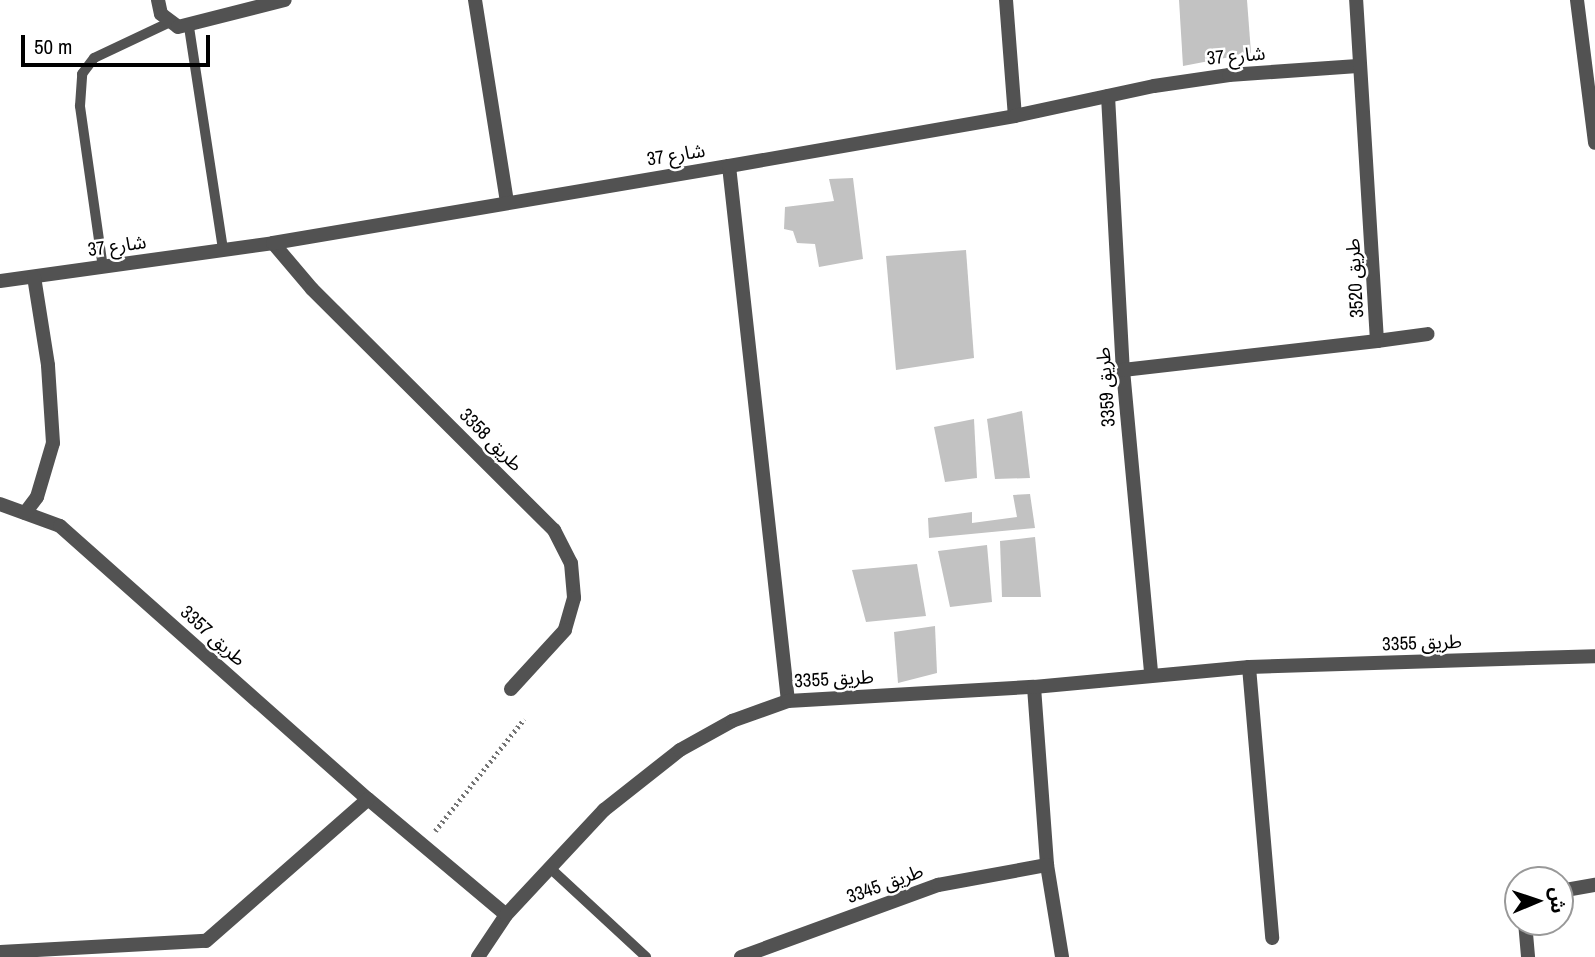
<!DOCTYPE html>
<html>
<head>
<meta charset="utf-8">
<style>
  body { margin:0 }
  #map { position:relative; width:1595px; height:957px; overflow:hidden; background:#fff; font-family:"Archivo Narrow","Noto Sans Arabic",sans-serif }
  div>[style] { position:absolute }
  .building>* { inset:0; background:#c2c2c2 }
  .path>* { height:4.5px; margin-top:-2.25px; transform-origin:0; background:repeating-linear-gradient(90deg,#747474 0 2px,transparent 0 5.5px) }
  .lane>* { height:10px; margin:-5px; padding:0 5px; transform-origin:5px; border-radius:5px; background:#525252 }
  .street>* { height:14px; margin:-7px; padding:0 7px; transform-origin:7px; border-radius:7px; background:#525252 }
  span { translate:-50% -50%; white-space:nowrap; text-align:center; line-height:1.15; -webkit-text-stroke:5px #fff; paint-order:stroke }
  .street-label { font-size:19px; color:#000 }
  .north { position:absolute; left:1504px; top:866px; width:70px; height:70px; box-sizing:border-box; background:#fff; border:2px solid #999; border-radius:50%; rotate:88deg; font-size:19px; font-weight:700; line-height:28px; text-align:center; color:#000 }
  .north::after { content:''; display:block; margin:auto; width:24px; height:32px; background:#000; clip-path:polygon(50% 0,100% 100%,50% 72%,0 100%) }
  .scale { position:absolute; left:21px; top:35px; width:189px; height:32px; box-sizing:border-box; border:4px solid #000; border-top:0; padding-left:9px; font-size:21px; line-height:24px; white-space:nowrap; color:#000; -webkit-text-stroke:5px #fff; paint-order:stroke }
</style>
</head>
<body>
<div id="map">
  <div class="building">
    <div style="clip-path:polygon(1179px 0,1247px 0,1251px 53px,1183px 66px)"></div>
    <div style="clip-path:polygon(853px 178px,863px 259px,819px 267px,815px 244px,797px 243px,793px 231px,784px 229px,785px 207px,834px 201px,829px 179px)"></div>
    <div style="clip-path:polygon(966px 250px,974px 358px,896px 370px,886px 256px)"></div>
    <div style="clip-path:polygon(1022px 411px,1030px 478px,995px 479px,987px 419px)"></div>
    <div style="clip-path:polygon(974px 419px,977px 478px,945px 482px,934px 427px)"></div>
    <div style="clip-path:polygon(1030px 494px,1035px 528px,929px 538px,928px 518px,972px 512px,972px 523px,1017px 517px,1013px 495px)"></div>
    <div style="clip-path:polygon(1035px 537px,1041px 597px,1002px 597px,1000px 541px)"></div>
    <div style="clip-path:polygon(987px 545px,992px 602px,950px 607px,938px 551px)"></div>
    <div style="clip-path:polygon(917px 564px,926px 616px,866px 622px,852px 570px)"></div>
    <div style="clip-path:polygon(935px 626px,937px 673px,898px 683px,894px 632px)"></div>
  </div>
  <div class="path">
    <div style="left:435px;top:831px;width:143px;rotate:-51.5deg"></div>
  </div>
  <div class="lane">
    <div style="left:189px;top:27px;width:226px;rotate:81.3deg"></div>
    <div style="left:103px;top:268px;width:164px;rotate:-98.1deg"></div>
    <div style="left:80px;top:106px;width:32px;rotate:-86deg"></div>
    <div style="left:82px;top:74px;width:20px;rotate:-53deg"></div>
    <div style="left:94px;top:58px;width:82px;rotate:-25.3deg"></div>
    <div style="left:550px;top:868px;width:131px;rotate:42.8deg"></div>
  </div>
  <div class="street">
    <div style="left:158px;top:0;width:14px;rotate:78deg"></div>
    <div style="left:161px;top:14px;width:21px;rotate:37deg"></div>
    <div style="left:178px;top:27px;width:110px;rotate:-14.2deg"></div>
    <div style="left:475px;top:0;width:205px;rotate:81deg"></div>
    <div style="left:1006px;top:0;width:116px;rotate:85.6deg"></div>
    <div style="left:1577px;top:0;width:144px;rotate:82.8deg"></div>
    <div style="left:1108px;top:96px;width:274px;rotate:86.9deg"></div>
    <div style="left:1123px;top:370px;width:305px;rotate:84.7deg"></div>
    <div style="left:729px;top:166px;width:538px;rotate:83.71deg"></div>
    <div style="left:273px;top:243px;width:60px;rotate:49.7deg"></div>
    <div style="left:312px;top:289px;width:342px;rotate:44.9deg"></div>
    <div style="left:554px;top:530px;width:37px;rotate:63deg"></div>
    <div style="left:571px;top:563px;width:35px;rotate:85deg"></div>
    <div style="left:574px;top:598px;width:33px;rotate:106deg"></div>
    <div style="left:565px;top:630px;width:80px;rotate:132.5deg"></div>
    <div style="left:0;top:281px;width:276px;rotate:-7.9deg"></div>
    <div style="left:273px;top:243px;width:462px;rotate:-9.6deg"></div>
    <div style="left:729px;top:166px;width:290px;rotate:-9.9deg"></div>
    <div style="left:1015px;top:116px;width:142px;rotate:-12.2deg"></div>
    <div style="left:1154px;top:86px;width:76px;rotate:-8.3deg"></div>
    <div style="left:1229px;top:75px;width:129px;rotate:-4deg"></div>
    <div style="left:1377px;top:341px;width:51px;rotate:-7.8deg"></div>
    <div style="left:1123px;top:370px;width:256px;rotate:-6.5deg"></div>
    <div style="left:1377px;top:341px;width:342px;rotate:-93.5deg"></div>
    <div style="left:0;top:504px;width:64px;rotate:20.1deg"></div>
    <div style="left:60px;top:526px;width:412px;rotate:41.6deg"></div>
    <div style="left:368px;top:799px;width:180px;rotate:40deg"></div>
    <div style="left:25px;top:513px;width:20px;rotate:-53deg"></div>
    <div style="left:37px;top:497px;width:56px;rotate:-73.5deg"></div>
    <div style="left:53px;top:443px;width:78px;rotate:-93.7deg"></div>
    <div style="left:48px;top:365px;width:89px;rotate:-99deg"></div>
    <div style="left:1249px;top:667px;width:272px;rotate:85.1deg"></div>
    <div style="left:1034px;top:687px;width:178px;rotate:85.8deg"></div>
    <div style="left:1047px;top:865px;width:93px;rotate:80.7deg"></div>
    <div style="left:1560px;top:891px;width:36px;rotate:-10deg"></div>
    <div style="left:1525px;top:922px;width:35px;rotate:85deg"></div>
    <div style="left:0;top:952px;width:206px;rotate:-3.1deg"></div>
    <div style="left:206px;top:941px;width:215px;rotate:-41.2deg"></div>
    <div style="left:478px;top:957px;width:50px;rotate:-56.3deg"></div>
    <div style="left:506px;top:915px;width:144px;rotate:-47deg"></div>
    <div style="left:604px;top:810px;width:97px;rotate:-38.3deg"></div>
    <div style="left:680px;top:750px;width:60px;rotate:-29.1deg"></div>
    <div style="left:732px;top:721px;width:59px;rotate:-19.7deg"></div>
    <div style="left:788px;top:701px;width:246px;rotate:-3.3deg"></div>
    <div style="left:1034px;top:687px;width:216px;rotate:-5.3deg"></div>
    <div style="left:1249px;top:667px;width:346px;rotate:-1.8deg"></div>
    <div style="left:741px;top:957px;width:210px;rotate:-20.1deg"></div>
    <div style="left:938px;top:885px;width:111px;rotate:-10.4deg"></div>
  </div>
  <div class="street-label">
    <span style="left:1236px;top:56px;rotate:-5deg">شارع 37</span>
    <span style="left:676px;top:155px;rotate:-9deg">شارع 37</span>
    <span style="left:117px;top:246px;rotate:-8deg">شارع 37</span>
    <span style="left:1355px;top:278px;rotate:-93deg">طريق 3520</span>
    <span style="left:1106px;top:387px;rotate:-94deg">طريق 3359</span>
    <span style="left:491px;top:440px;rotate:45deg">طريق 3358</span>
    <span style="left:213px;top:636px;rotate:42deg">طريق 3357</span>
    <span style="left:1422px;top:643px;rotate:-2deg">طريق 3355</span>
    <span style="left:834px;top:679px;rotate:-3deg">طريق 3355</span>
    <span style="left:885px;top:884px;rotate:-20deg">طريق 3345</span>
  </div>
  <div class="north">ش</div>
  <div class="scale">50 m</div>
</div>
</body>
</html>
